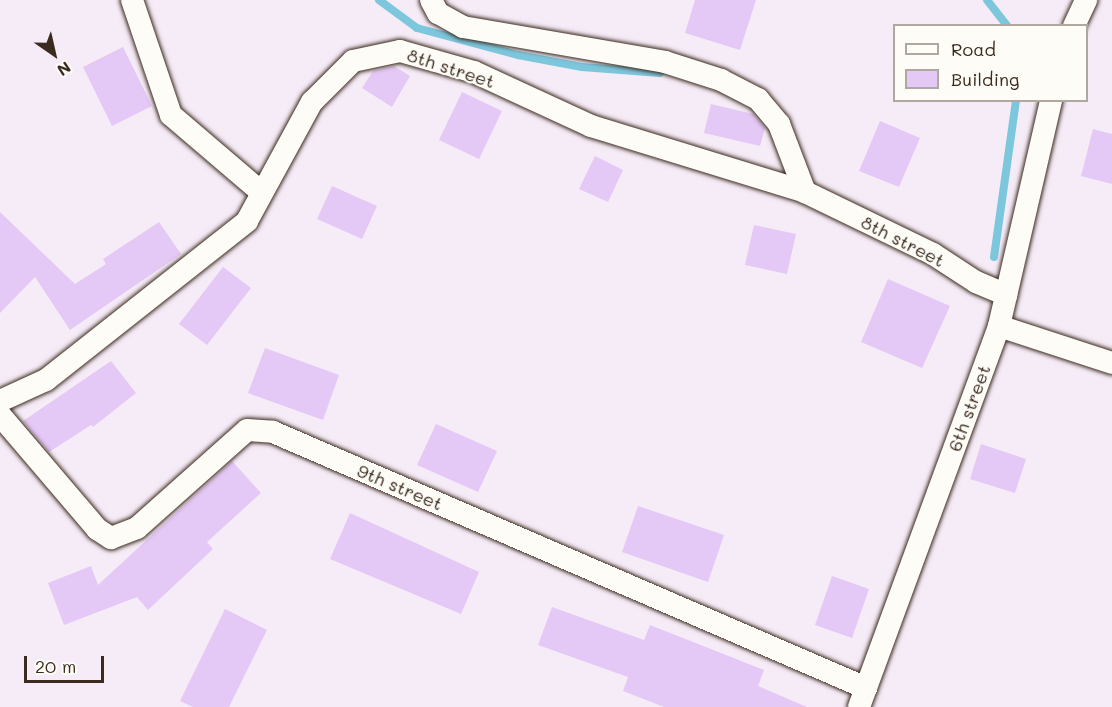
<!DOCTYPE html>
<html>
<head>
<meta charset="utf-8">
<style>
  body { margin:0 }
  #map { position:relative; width:1112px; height:707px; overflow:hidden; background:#f6ecf7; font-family:Mali,sans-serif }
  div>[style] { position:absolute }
  .stream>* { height:8px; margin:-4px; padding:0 4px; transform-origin:4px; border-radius:4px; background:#7dc7dd }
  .building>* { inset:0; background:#e4c8f6 }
  .roads { filter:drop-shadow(0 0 2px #3b2a1e) drop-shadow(0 0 2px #3b2a1e) }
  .street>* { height:22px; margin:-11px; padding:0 11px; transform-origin:11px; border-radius:11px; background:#fdfcf7 }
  span { translate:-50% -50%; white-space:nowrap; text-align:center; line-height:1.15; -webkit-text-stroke:4.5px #fdfcf7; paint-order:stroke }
  .street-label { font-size:18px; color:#3b2a1e }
  .legend { position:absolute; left:893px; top:24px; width:195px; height:78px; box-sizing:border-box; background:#fdfcf7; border:2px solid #afa8a0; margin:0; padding:8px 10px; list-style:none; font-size:18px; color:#3b2a1e }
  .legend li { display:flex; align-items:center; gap:12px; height:30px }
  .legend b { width:30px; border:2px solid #afa8a0 }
  .north { position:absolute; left:24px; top:24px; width:60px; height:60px; -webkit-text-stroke:4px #fdfcf7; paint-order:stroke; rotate:146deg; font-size:16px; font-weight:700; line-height:24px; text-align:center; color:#3b2a1e }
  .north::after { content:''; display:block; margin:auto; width:21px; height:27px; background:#3b2a1e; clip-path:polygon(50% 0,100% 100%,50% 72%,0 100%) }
  .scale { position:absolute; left:24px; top:656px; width:80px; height:27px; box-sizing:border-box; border:3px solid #3b2a1e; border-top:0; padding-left:8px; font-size:18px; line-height:21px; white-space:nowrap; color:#3b2a1e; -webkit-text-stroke:4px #fdfcf7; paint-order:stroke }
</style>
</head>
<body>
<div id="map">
  <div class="stream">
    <div style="left:379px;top:0;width:47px;rotate:36.4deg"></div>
    <div style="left:417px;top:28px;width:105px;rotate:15deg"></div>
    <div style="left:518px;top:55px;width:65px;rotate:10.6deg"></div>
    <div style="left:582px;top:67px;width:78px;rotate:4.4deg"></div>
    <div style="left:987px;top:0;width:33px;rotate:52deg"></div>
    <div style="left:994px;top:257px;width:159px;rotate:-82deg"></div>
  </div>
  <div class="building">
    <div style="clip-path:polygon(695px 0,756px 0,740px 50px,685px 33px)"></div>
    <div style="clip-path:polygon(123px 47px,152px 106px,112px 126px,83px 67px)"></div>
    <div style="clip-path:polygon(394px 66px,410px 76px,392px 107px,362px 88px,373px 71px)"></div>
    <div style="clip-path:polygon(462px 92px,502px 111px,479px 159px,439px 140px)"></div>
    <div style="clip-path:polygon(711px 104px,753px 114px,765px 128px,760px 146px,704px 133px)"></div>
    <div style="clip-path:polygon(880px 121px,920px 138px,899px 187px,859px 171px)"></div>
    <div style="clip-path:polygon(1093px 129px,1112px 134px,1112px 184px,1081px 176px)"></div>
    <div style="clip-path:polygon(595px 156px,623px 170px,608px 202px,579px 189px)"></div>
    <div style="clip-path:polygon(332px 186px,377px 206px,362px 239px,317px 219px)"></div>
    <div style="clip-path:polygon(0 212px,75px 284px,106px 264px,103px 259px,159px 222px,181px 254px,70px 330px,35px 277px,0 313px)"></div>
    <div style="clip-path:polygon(754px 225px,796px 234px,787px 274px,745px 265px)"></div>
    <div style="clip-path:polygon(223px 267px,251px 288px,207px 345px,179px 324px)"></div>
    <div style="clip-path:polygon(888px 279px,950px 306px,922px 368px,861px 342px)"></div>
    <div style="clip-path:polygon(265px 348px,339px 375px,323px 420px,248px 393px)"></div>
    <div style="clip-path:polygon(111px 361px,136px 393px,93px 427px,91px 425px,49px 452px,23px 421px)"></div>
    <div style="clip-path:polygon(436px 424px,497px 451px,478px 492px,417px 465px)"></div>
    <div style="clip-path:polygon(981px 444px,1026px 459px,1015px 493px,970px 479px)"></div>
    <div style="clip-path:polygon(232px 461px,261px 493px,207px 542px,213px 549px,148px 610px,137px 597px,64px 625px,48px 583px,91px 566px,98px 585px)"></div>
    <div style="clip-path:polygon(638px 506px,724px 535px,708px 582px,622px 552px)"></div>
    <div style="clip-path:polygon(350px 513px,479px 572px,461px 614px,330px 559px)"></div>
    <div style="clip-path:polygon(832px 576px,869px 589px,852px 638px,815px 625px)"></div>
    <div style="clip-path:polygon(552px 607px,644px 640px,650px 625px,764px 670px,758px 686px,807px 707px,664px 707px,623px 691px,628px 677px,538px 645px)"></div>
    <div style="clip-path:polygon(225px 609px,267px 630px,229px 707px,193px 707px,180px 701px)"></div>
  </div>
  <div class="roads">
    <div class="street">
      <div style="left:132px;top:0;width:121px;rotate:71.3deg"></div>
      <div style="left:171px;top:115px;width:118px;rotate:40.5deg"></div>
      <div style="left:431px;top:0;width:15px;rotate:62deg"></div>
      <div style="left:438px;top:13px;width:29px;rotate:29deg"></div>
      <div style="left:463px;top:27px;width:205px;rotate:9.8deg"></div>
      <div style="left:665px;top:62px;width:59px;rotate:17.8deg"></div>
      <div style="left:721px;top:80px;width:42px;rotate:27.2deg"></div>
      <div style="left:758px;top:99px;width:33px;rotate:50deg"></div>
      <div style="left:779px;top:124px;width:73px;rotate:69.1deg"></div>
      <div style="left:1074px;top:26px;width:29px;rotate:-65deg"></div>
      <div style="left:999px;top:326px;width:119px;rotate:18.1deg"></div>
      <div style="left:0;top:401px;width:51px;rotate:-24.5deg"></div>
      <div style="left:46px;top:380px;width:256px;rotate:-38.3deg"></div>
      <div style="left:247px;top:221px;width:136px;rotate:-61.4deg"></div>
      <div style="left:312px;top:102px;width:58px;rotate:-45deg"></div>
      <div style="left:353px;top:61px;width:48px;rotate:-12deg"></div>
      <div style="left:400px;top:51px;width:77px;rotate:15.8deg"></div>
      <div style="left:474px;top:72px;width:129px;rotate:24.8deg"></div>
      <div style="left:591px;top:126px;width:224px;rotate:17.1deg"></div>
      <div style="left:805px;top:192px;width:142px;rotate:25.8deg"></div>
      <div style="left:933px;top:254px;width:51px;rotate:33.1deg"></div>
      <div style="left:976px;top:282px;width:33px;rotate:23deg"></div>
      <div style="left:0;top:415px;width:150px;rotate:49.6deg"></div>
      <div style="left:97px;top:529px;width:17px;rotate:33deg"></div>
      <div style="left:111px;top:538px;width:28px;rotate:-21deg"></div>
      <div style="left:137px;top:528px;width:147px;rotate:-41.7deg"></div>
      <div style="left:247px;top:430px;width:26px;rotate:4deg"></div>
      <div style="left:273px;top:432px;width:646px;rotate:23.35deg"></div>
      <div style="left:859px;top:707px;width:406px;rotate:-69.8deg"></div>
      <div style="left:999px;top:326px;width:232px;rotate:-77deg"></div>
    </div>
  </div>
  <div class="street-label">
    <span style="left:451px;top:68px;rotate:18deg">8th street</span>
    <span style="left:903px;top:241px;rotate:27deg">8th street</span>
    <span style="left:969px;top:408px;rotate:-70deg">6th street</span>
    <span style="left:400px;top:487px;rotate:23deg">9th street</span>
  </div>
  <ul class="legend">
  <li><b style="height:8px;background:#fdfcf7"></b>Road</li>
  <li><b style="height:16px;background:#e4c8f6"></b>Building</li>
  </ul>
  <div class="north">N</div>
  <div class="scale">20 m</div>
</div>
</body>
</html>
